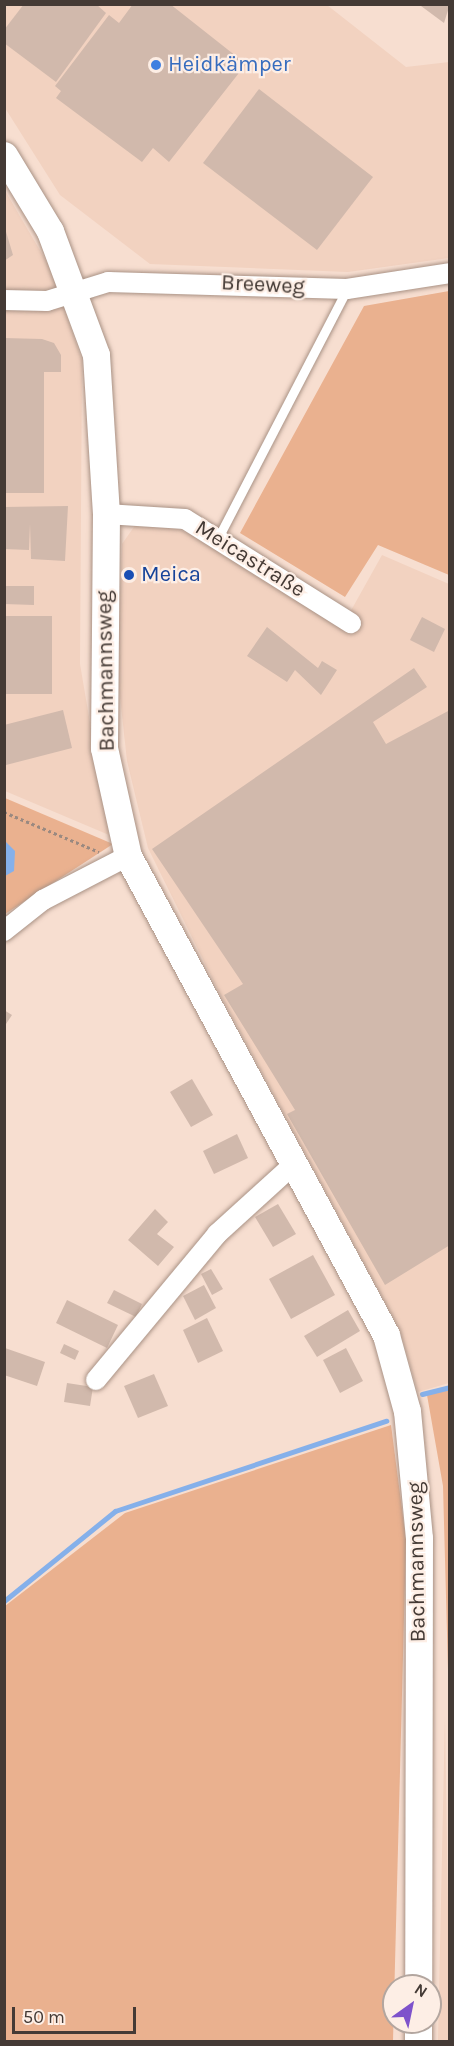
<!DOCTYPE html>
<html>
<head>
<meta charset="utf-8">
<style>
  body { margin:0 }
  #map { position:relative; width:454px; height:2046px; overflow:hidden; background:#f7ded0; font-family:Karla,sans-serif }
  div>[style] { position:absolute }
  .built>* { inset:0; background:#f2d2c0 }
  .green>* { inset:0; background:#eab18f }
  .water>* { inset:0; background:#85b0ea }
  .stream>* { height:5px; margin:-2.5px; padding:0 2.5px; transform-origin:2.5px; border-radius:2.5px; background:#85b0ea }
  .building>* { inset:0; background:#d1b9ac }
  .path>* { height:3px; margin-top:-1.5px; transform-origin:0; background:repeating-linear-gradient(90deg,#9a8980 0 3px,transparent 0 6px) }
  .roads { filter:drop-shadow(0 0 2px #a99285) drop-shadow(0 0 2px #a99285) }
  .lane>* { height:9px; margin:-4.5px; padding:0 4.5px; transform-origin:4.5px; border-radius:4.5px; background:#fff }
  .street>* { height:20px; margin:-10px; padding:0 10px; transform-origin:10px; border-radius:10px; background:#fff }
  .secondary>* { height:27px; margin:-13.5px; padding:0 13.5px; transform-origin:13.5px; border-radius:13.5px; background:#fff }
  .dots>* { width:16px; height:16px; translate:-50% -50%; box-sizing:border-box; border:3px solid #fdeee5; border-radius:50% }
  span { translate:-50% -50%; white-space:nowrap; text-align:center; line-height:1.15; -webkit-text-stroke:4.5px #fdeee5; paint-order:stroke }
  .shop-label { font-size:22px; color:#366cbe }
  .left { translate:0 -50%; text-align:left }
  .street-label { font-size:22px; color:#443a35 }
  .transit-label { font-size:22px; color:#164399 }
  .frame { position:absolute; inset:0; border:6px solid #443a35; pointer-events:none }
  .north { position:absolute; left:382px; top:1974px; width:60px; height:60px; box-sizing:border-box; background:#fdeee5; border:2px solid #b3a69f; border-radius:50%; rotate:33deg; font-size:16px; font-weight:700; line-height:24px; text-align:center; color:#443a35 }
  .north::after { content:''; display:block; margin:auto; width:21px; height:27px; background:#7e52cb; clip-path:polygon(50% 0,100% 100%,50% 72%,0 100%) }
  .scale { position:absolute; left:12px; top:2007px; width:124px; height:27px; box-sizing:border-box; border:3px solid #443a35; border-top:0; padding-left:8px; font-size:18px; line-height:21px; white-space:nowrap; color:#443a35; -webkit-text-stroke:4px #fdeee5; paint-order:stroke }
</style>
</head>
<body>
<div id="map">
  <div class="built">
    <div style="clip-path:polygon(5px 5px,327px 5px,406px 67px,449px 62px,449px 258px,348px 272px,150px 264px,60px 195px,5px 108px)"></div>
    <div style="clip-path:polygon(4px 189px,52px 271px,82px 361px,80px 664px,109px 835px,5px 791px)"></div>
    <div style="clip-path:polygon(136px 524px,165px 524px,217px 545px,344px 623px,382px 555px,449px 584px,449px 1383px,418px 1392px,399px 1328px,218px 990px,148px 848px,127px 761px,117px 669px,122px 544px)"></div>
    <div style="clip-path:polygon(445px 1715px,450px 2041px,438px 2042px,438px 2041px)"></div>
  </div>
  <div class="green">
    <div style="clip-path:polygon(449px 291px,449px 575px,378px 545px,345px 597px,240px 533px,364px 306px)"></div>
    <div style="clip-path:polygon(5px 798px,113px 844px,5px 914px)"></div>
    <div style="clip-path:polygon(449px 1390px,450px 1390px,449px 1707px,443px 1486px,427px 1395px)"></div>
    <div style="clip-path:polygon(391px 1425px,406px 1540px,393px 2041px,5px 2042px,5px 1606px,125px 1513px)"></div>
  </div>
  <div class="water">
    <div style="clip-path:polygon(5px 841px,15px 851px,14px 871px,5px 876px)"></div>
  </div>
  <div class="stream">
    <div style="left:422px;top:1394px;width:29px;rotate:-14deg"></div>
    <div style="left:4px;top:1601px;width:143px;rotate:-39deg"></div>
    <div style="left:115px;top:1511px;width:286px;rotate:-18.4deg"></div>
  </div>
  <div class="building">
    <div style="clip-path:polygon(24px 4px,96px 4px,106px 13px,56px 82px,4px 43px,4px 30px)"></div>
    <div style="clip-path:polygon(133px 4px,170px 4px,246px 64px,169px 162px,153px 148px,142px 162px,56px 98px,61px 91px,55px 86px,109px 15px,119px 23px)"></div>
    <div style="clip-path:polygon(450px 4px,444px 23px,421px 6px,422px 4px)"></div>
    <div style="clip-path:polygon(259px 89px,373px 177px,317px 250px,203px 163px)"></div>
    <div style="clip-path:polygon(4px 225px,13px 255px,4px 261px)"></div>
    <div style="clip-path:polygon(4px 338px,42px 339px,54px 343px,61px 355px,61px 372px,44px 372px,44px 493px,4px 493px)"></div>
    <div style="clip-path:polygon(68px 506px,65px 561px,31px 559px,30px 524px,29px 550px,4px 549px,4px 507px)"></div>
    <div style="clip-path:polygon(4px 586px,34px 586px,34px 605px,4px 604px)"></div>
    <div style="clip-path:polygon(4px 616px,52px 616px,52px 694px,4px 694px)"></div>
    <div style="clip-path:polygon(422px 617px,445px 629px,434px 652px,410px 640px)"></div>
    <div style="clip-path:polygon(267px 627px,318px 668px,322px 661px,337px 670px,321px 695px,295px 670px,287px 682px,247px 656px)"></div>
    <div style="clip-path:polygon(414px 668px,427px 687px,373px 722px,386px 744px,450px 710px,450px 1245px,385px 1285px,287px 1114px,295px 1110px,224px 995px,243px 984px,152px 849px)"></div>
    <div style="clip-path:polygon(63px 710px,72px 748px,6px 765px,4px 725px)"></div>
    <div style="clip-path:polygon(4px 1010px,12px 1015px,4px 1027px)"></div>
    <div style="clip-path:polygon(192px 1079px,213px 1115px,191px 1127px,170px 1092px)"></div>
    <div style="clip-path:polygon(237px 1134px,248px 1158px,214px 1174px,203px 1151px)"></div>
    <div style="clip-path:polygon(278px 1204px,296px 1234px,273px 1247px,255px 1217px)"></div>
    <div style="clip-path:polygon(155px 1209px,168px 1222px,157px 1234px,174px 1247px,158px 1266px,128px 1240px)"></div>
    <div style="clip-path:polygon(313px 1255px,335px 1295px,291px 1319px,269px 1279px)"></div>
    <div style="clip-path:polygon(211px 1269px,223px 1289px,212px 1295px,201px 1274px)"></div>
    <div style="clip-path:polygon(204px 1285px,216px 1308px,195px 1320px,183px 1296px)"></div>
    <div style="clip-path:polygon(114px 1290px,142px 1304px,136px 1317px,107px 1303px)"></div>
    <div style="clip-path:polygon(67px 1300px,118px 1325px,107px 1348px,56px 1323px)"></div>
    <div style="clip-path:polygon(348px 1310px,360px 1331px,317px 1357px,304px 1336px)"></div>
    <div style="clip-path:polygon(207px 1318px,223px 1351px,198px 1363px,183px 1330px)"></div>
    <div style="clip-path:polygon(64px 1344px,79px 1351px,75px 1360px,60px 1353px)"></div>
    <div style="clip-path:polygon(5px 1348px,45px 1362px,37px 1386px,4px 1375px)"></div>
    <div style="clip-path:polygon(346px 1348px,363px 1381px,340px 1393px,323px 1360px)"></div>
    <div style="clip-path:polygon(154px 1374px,168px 1406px,138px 1418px,124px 1386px)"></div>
    <div style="clip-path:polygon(67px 1383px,93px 1387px,90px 1406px,64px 1402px)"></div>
  </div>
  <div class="path">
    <div style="left:4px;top:812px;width:103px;rotate:22.8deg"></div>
  </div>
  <div class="roads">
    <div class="lane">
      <div style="left:219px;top:536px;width:278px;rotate:-62.6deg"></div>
    </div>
    <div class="street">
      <div style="left:4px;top:300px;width:43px;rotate:1.3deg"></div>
      <div style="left:47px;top:301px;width:64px;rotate:-17.3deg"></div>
      <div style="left:108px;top:282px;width:239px;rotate:1.7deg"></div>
      <div style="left:347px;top:289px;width:104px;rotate:-8.8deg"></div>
      <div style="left:106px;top:514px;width:79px;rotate:3.6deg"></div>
      <div style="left:185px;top:519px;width:196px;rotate:32.1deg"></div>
      <div style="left:4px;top:931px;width:50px;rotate:-38.5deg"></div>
      <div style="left:43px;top:900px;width:96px;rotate:-27.4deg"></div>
      <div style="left:96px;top:1380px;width:190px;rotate:-50.3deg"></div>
      <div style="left:217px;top:1234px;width:104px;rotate:-42.3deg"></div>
    </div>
    <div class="secondary">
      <div style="left:4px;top:155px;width:89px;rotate:58.8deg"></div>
      <div style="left:50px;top:231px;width:132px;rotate:69.6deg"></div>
      <div style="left:96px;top:355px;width:159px;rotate:86.4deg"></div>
      <div style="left:106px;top:514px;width:234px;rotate:90.5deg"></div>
      <div style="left:104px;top:748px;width:111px;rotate:77.5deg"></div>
      <div style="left:128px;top:856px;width:544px;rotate:61.69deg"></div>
      <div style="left:386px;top:1335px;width:79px;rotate:74.6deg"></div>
      <div style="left:407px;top:1411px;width:128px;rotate:84.6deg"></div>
      <div style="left:419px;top:1538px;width:448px;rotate:90.1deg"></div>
      <div style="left:418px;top:2042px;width:20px;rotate:-90deg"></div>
    </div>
  </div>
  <div class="dots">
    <div style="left:156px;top:65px;background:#3f7fe0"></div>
    <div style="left:129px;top:575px;background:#1a4fb4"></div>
  </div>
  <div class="shop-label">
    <span class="left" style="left:168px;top:65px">Heidkämper</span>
  </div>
  <div class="street-label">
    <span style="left:263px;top:285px;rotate:3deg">Breeweg</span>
    <span style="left:250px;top:559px;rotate:32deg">Meicastraße</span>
    <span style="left:106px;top:671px;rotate:-91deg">Bachmannsweg</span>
    <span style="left:417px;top:1562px;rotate:-91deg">Bachmannsweg</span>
  </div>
  <div class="transit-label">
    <span class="left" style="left:141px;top:575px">Meica</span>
  </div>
  <div class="frame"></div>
  <div class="north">N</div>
  <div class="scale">50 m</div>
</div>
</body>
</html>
